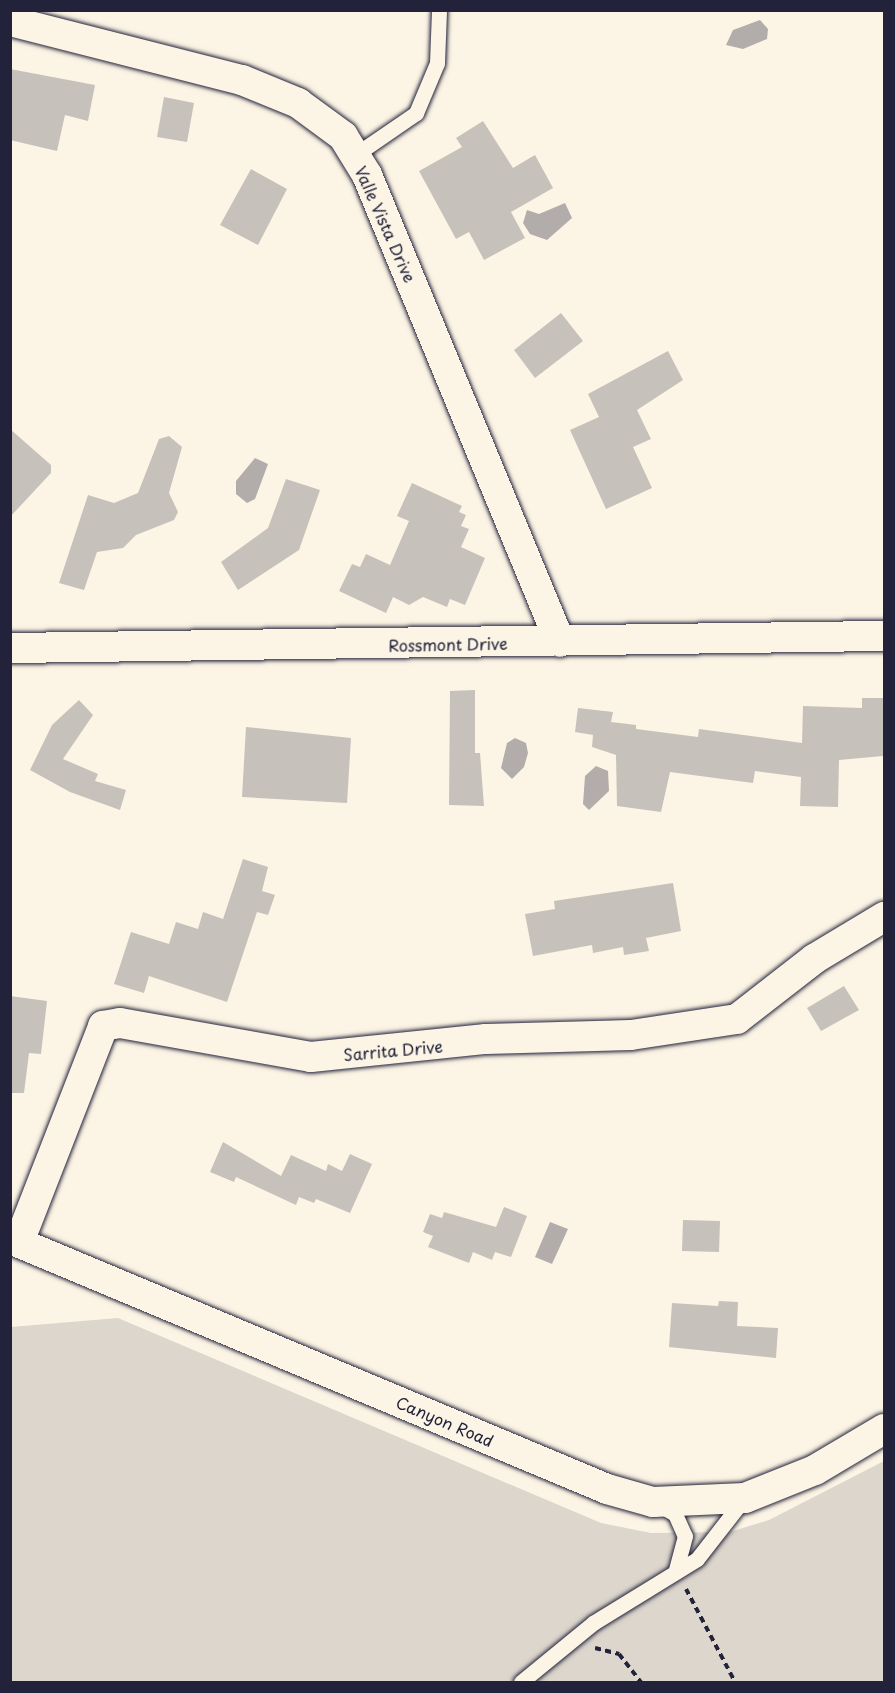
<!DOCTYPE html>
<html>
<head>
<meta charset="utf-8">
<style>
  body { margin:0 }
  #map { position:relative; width:895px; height:1693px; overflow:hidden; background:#fcf5e5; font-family:"Playpen Sans",sans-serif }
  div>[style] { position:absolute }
  .green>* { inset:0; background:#dcd6cc }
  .water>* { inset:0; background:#b2adab }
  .building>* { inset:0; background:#c6c1bb }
  .path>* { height:4px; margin-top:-2px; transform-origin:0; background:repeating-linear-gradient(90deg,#22223b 0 6px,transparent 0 10.5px) }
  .roads { filter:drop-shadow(0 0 2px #22223b) drop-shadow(0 0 2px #22223b) }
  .lane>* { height:15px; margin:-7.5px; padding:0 7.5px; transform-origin:7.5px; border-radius:7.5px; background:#fcf5e5 }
  .street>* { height:30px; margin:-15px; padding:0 15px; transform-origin:15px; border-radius:15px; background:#fcf5e5 }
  span { translate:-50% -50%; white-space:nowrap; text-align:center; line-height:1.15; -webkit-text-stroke:4.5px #fcf5e5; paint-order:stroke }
  .street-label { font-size:16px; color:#22223b }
  .frame { position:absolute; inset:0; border:12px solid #22223b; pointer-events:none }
</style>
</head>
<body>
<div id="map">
  <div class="green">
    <div style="clip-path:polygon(118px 1318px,601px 1523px,651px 1533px,730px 1532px,769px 1520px,884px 1461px,884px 1682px,11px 1682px,11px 1327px)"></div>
  </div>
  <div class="water">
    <div style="clip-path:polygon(760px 20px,768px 29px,767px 39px,743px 49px,726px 45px,733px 30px)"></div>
    <div style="clip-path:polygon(565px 203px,572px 218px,547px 240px,530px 234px,523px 223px,527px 210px,539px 214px)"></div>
    <div style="clip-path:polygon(255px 458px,268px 464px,255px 499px,247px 503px,236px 494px,236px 481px)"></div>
    <div style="clip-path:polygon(515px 738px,526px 743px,528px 753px,524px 767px,512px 779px,501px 768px,507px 743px)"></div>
    <div style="clip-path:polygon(596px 766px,608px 771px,609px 791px,589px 810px,583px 804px,585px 776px)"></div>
    <div style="clip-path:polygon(550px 1222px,568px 1229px,552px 1264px,535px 1257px)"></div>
  </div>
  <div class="building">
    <div style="clip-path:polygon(10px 69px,95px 85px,88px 121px,65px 115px,57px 151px,10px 140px)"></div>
    <div style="clip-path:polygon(164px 97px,194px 103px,187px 142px,157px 137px)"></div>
    <div style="clip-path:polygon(483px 121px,513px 168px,535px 155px,553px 188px,511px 212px,525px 238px,484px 260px,469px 232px,456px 239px,419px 171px,462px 147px,456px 138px)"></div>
    <div style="clip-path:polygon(251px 169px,287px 189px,258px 245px,220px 225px)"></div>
    <div style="clip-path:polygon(561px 313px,583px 341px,535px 378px,514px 350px)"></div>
    <div style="clip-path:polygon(668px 351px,683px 380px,637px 410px,651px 439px,633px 447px,652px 488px,606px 509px,570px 430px,599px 417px,588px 394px)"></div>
    <div style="clip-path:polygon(10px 429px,51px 465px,51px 473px,10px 517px)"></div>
    <div style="clip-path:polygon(169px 436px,182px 447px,169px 493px,178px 512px,174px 520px,136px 535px,123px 548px,97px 552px,84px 590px,59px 583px,88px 495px,114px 503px,138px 493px,159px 439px)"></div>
    <div style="clip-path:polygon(286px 479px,320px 490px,299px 550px,238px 590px,221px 562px,268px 528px)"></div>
    <div style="clip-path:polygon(412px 483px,462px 506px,459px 512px,466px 515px,461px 526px,469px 529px,461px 547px,485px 558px,465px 605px,450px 599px,447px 607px,423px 597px,409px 605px,393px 597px,386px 613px,339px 591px,352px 564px,360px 567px,366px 554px,390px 565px,409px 521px,397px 516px)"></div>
    <div style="clip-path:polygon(475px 690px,475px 753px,480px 753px,484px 806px,449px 805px,450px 691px)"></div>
    <div style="clip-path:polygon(862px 698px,884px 698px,883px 756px,839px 760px,838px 807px,800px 806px,801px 777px,755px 771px,753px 783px,670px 772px,661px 812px,617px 806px,616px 755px,592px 747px,593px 735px,575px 732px,578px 708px,613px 712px,611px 722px,636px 725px,636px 729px,698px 737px,699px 729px,802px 743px,803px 706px,862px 708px)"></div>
    <div style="clip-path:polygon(79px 700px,93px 715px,63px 759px,98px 774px,95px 781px,126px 790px,120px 810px,70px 792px,30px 770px,52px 725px)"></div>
    <div style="clip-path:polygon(246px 727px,351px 738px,347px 803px,242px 797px)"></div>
    <div style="clip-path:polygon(243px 859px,268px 867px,262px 891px,275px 895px,268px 915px,257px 912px,227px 1002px,149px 976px,144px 993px,114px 984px,131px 932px,169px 944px,176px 922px,198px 929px,203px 912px,223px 919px)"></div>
    <div style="clip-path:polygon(673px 883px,681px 931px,646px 938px,649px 951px,624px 955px,623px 947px,593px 953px,592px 945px,533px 956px,525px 914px,555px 909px,554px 901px)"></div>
    <div style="clip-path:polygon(844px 986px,859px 1010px,821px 1031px,807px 1008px)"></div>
    <div style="clip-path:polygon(10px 996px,47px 1001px,41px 1054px,29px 1053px,24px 1093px,10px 1093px)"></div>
    <div style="clip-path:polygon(223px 1142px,281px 1176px,291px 1155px,326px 1171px,328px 1164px,342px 1171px,350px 1154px,372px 1164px,350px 1213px,316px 1199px,314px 1203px,299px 1197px,296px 1205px,236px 1177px,234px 1182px,210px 1172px)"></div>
    <div style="clip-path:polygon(504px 1207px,527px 1216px,511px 1257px,495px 1252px,492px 1260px,473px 1252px,469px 1263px,428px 1247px,433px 1236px,423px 1232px,430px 1214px,442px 1218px,444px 1212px,496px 1227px)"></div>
    <div style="clip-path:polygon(683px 1220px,720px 1221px,719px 1252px,682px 1251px)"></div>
    <div style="clip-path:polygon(719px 1301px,738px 1302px,737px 1326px,778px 1328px,776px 1358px,669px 1347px,672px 1303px,718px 1306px)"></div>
  </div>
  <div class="path">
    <div style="left:686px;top:1589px;width:105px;rotate:62.2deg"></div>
    <div style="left:595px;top:1648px;width:25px;rotate:14deg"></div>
    <div style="left:619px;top:1654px;width:36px;rotate:52deg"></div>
  </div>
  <div class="roads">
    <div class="lane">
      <div style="left:355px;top:155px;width:74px;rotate:-34.5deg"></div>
      <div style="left:416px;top:113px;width:54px;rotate:-67.2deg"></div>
      <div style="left:437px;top:63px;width:53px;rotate:-87.8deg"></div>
      <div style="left:659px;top:1505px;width:18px;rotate:29deg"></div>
      <div style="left:675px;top:1514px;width:24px;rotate:66deg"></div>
      <div style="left:685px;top:1536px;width:35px;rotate:105deg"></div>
      <div style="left:521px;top:1682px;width:93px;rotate:-39.3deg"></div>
      <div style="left:593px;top:1623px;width:122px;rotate:-31.6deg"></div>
      <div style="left:697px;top:1559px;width:75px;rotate:-52.1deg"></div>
    </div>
    <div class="street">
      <div style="left:10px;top:21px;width:239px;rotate:14.3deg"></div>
      <div style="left:242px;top:80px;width:61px;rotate:22.3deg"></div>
      <div style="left:298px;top:103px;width:56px;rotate:36.3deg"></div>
      <div style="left:343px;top:136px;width:46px;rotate:58.4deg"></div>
      <div style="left:367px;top:175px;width:505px;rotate:67.55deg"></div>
      <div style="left:10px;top:648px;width:874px;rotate:-0.79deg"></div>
      <div style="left:10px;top:1239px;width:647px;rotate:22.72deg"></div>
      <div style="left:607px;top:1489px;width:48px;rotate:15.8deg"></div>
      <div style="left:653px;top:1502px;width:92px;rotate:-2.5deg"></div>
      <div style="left:745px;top:1498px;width:75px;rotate:-21.8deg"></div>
      <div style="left:815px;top:1470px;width:80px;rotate:-30.7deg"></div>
      <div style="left:19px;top:1242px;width:232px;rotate:-68.7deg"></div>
      <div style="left:103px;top:1026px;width:17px;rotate:-10deg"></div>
      <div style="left:120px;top:1023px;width:194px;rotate:10.1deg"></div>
      <div style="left:311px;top:1057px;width:176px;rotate:-5.9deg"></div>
      <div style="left:486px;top:1039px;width:145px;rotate:-1.6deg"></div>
      <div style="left:631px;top:1035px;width:107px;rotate:-8.6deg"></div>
      <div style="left:737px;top:1019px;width:98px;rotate:-37.9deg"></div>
      <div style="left:814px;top:959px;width:82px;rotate:-31deg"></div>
    </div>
  </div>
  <div class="street-label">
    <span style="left:386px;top:224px;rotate:66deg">Valle Vista Drive</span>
    <span style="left:448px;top:644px;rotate:-1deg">Rossmont Drive</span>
    <span style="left:393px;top:1050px;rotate:-5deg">Sarrita Drive</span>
    <span style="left:445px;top:1421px;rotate:23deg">Canyon Road</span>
  </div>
  <div class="frame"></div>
</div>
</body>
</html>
